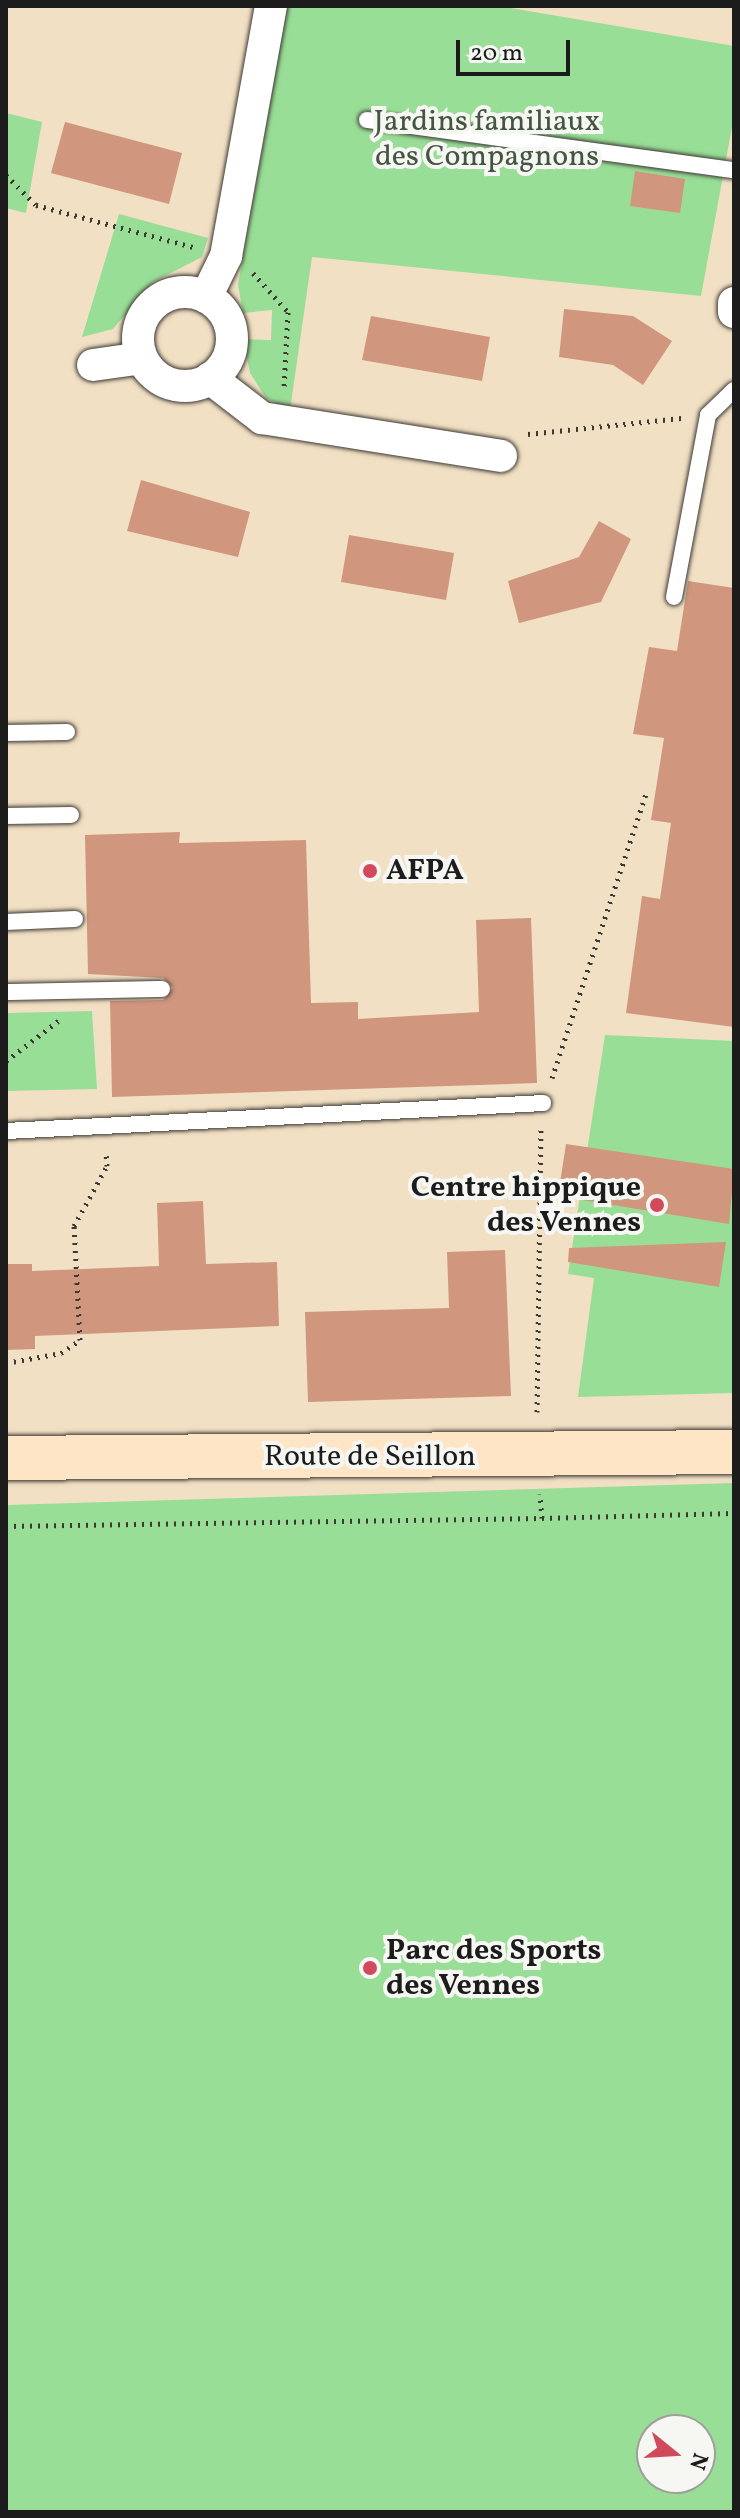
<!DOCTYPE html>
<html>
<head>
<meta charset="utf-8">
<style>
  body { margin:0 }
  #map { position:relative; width:740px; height:2518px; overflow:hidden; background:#f2e0c4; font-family:Vollkorn,serif }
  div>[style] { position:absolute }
  .green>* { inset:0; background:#99de96 }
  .building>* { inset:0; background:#d0967e }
  .path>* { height:5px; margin-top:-2.5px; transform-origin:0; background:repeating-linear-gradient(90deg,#3c3935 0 2px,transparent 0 8px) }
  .roads { filter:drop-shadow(0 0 2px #3c3935) drop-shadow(0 0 2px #3c3935) }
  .lane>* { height:16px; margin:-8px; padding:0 8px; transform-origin:8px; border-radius:8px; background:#fff }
  .street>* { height:32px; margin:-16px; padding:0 16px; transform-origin:16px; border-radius:16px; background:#fff }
  .street>.ring { margin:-16px; padding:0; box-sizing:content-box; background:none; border:32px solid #fff; border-radius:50% }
  .secondary>* { height:44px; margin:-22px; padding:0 22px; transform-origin:22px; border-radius:22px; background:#fde5c5 }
  .dots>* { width:22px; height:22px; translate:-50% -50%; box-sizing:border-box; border:4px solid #f6f6f2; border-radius:50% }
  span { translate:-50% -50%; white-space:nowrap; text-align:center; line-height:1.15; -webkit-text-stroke:8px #f6f6f2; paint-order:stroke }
  .park-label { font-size:30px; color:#425641 }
  .poi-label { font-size:30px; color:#1c1c1c; font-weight:700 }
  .left { translate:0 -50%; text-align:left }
  .right { translate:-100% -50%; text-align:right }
  .street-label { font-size:30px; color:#1c1c1c }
  .frame { position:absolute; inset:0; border:8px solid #1c1c1c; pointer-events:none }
  .north { position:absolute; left:636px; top:2414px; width:80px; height:80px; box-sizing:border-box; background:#f6f6f2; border:2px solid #9f9f9c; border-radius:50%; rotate:108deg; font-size:22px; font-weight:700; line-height:32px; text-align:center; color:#1c1c1c }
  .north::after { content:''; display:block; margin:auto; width:28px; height:36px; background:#d1495b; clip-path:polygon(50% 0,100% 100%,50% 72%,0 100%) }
  .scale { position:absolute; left:456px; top:40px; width:114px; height:36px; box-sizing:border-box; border:4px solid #1c1c1c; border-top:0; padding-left:10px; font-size:24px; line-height:28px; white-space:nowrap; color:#1c1c1c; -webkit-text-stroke:6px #f6f6f2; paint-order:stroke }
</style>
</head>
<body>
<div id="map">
  <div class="green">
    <div style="clip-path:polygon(287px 6px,499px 6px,734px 46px,734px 116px,701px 296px,312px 257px,290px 410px,266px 398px,250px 373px,243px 339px,271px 340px,272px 310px,243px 313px,238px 285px)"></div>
    <div style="clip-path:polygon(6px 113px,42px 122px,26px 213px,6px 208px)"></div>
    <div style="clip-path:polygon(119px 214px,208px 238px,202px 257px,153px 282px,113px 329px,82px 337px)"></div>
    <div style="clip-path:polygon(92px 1011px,97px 1089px,6px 1091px,6px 1013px)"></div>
    <div style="clip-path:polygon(605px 1035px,734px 1041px,734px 1393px,578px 1397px,594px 1278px,568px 1274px)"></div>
    <div style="clip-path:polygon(evenodd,734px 1483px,734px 2512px,6px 2512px,6px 1505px,734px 1483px,700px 2430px,700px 2478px,652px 2478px,652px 2430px,700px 2430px)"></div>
  </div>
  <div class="building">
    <div style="clip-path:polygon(65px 122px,182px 153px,169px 204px,51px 173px)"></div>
    <div style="clip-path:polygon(635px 171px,685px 179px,680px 213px,630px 206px)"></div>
    <div style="clip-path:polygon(564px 309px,633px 316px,672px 341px,643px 385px,613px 365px,559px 357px)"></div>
    <div style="clip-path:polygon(371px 316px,490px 337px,482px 381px,362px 360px)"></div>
    <div style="clip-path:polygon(141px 480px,250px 512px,238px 557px,127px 531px)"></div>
    <div style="clip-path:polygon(599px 521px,631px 539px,601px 602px,519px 623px,508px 581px,579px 557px)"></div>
    <div style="clip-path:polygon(349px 535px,454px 553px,446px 600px,341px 582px)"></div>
    <div style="clip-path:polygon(688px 581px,734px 588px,734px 1027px,626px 1013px,642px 896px,660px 899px,671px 823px,651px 820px,664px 738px,633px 734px,649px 647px,677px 651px)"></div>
    <div style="clip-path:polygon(180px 832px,179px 843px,306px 840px,311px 1003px,358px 1002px,358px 1019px,479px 1012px,476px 920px,531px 918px,537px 1083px,112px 1097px,110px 1001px,163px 1000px,173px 988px,163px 978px,88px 974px,85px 835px)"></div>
    <div style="clip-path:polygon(566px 1144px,734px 1169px,729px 1224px,558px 1196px)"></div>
    <div style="clip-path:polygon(203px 1201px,206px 1264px,277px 1262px,279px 1326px,35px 1336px,35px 1349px,6px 1350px,6px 1264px,32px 1264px,32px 1271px,159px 1266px,157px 1203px)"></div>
    <div style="clip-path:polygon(726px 1242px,719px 1287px,568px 1262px,569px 1248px)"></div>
    <div style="clip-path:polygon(505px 1250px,511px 1396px,308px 1402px,305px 1312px,449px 1308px,447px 1252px)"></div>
  </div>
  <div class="path">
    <div style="left:6px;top:175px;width:42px;rotate:45deg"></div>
    <div style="left:36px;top:205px;width:163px;rotate:15deg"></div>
    <div style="left:253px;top:273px;width:52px;rotate:48.1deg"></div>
    <div style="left:288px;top:312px;width:77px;rotate:93deg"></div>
    <div style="left:528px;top:434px;width:154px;rotate:-6deg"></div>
    <div style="left:6px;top:1061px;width:71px;rotate:-37.5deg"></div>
    <div style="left:552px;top:1078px;width:299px;rotate:-71.7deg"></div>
    <div style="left:6px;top:1363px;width:56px;rotate:-10.3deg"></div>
    <div style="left:61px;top:1353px;width:23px;rotate:-34deg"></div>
    <div style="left:80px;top:1340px;width:114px;rotate:-93deg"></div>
    <div style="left:74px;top:1226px;width:68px;rotate:-61.2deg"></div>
    <div style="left:107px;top:1166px;width:15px;rotate:-94deg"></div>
    <div style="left:537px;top:1412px;width:282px;rotate:-89.2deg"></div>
    <div style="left:542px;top:1518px;width:192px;rotate:-1.5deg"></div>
    <div style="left:6px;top:1526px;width:536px;rotate:-0.86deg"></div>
    <div style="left:542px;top:1518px;width:24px;rotate:-95deg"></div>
  </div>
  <div class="roads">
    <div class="lane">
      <div style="left:367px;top:120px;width:370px;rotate:7.8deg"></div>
      <div style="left:674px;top:597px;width:185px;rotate:-79.4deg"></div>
      <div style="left:708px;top:415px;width:36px;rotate:-44deg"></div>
      <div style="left:6px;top:733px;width:61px;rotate:-0.9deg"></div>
      <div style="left:6px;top:816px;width:65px;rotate:-0.9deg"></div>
      <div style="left:6px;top:922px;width:69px;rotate:-2.5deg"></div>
      <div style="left:6px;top:992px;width:156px;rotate:-1.1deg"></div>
      <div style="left:6px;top:1131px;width:538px;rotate:-2.98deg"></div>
    </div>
    <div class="street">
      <div class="ring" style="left:138px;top:292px;width:62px;height:62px"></div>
      <div style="left:206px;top:297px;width:46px;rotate:-64deg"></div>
      <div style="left:226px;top:256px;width:254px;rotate:-79.8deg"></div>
      <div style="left:734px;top:303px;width:9px;rotate:90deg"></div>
      <div style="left:93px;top:365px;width:49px;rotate:-8.1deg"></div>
      <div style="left:210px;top:378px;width:66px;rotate:37.6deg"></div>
      <div style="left:262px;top:418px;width:242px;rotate:9deg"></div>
    </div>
    <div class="secondary">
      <div style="left:6px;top:1458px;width:728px;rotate:-0.47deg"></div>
    </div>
  </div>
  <div class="dots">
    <div style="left:370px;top:871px;background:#d1495b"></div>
    <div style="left:657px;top:1205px;background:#d1495b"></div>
    <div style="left:370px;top:1968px;background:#d1495b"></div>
  </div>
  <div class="park-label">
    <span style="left:487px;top:139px">Jardins familiaux<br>des Compagnons</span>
  </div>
  <div class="poi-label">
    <span class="left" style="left:386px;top:871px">AFPA</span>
    <span class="right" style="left:641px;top:1205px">Centre hippique<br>des Vennes</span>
    <span class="left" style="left:386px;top:1968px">Parc des Sports<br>des Vennes</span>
  </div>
  <div class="street-label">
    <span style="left:370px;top:1457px">Route de Seillon</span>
  </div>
  <div class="frame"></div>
  <div class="north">N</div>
  <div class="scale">20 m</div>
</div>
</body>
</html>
